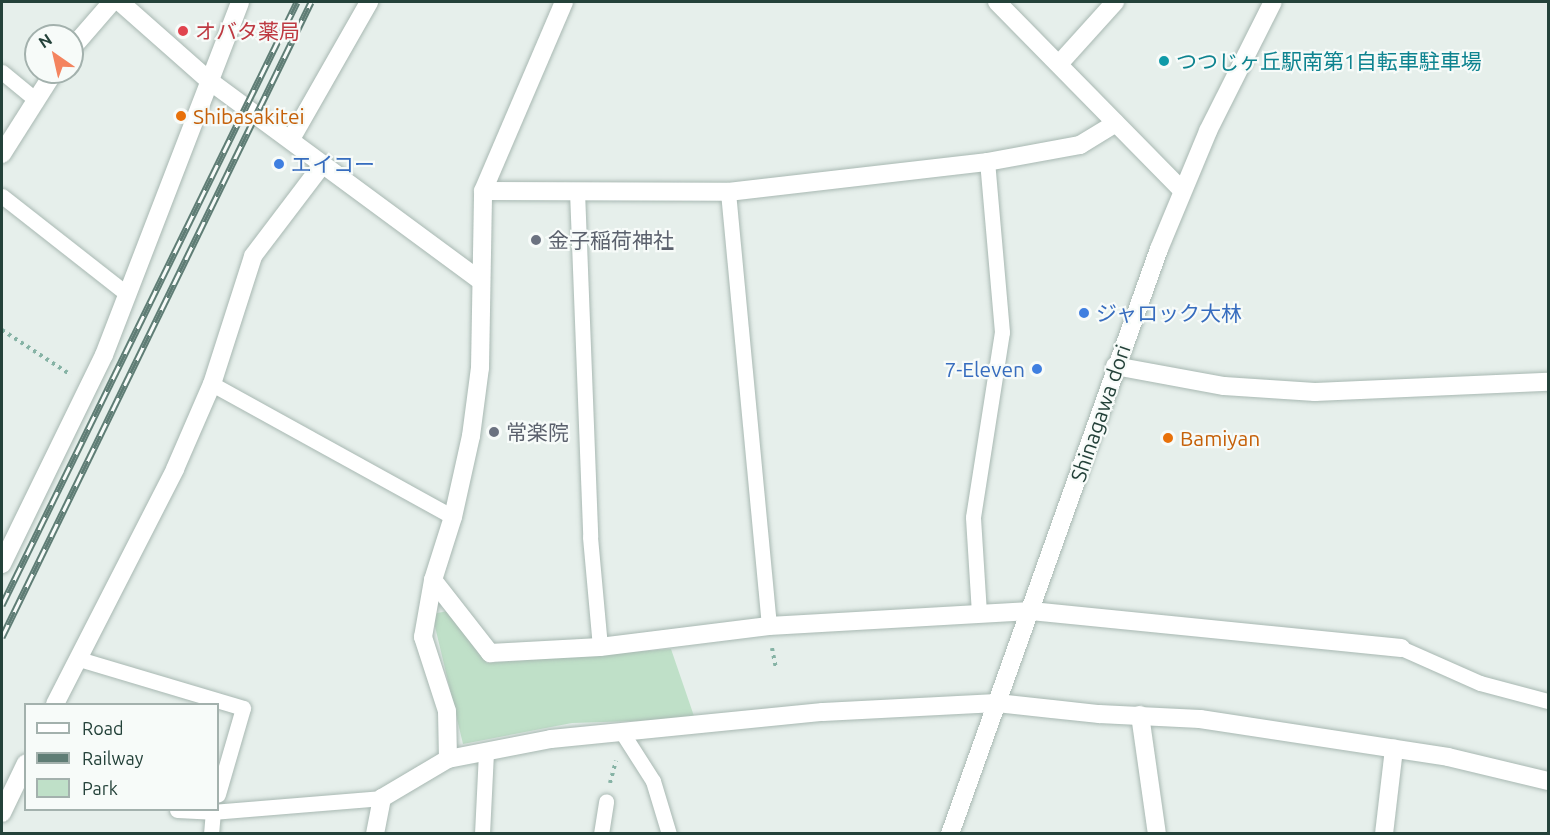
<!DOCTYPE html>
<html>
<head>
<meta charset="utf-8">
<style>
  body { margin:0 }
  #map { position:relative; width:1550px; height:835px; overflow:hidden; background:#e6efeb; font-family:Ubuntu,"Noto Sans JP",sans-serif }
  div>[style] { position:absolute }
  .green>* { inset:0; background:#bfe0c8 }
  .path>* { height:4px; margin-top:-2px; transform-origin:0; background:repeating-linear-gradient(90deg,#86b3a5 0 3px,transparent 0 7.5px) }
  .roads { filter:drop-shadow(0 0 2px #a8b8b2) drop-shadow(0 0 2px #a8b8b2) }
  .service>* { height:15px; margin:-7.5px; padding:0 7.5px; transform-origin:7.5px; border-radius:7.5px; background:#fff }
  .minor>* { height:18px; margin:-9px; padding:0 9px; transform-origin:9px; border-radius:9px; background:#fff }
  .tertiary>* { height:18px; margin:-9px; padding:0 9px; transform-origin:9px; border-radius:9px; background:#fff }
  .rail>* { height:7px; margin-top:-3.5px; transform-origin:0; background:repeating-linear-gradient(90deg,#f7fbf9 0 14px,#5f7d75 0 28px); box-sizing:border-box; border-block:2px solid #5f7d75 }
  .dots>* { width:16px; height:16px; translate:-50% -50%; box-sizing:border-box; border:3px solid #f7fbf9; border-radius:50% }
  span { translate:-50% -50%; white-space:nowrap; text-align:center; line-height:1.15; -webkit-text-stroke:4.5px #f7fbf9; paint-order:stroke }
  .health-label { font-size:21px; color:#be3a42 }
  .left { translate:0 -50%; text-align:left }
  .culture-label { font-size:21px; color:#0d838f }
  .food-label { font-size:21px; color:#c56008 }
  .shop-label { font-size:21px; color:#366cbe }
  .right { translate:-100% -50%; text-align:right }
  .worship-label { font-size:21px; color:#5b616d }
  .street-label { font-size:21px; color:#24423a }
  .frame { position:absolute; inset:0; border:3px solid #24423a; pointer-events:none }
  .legend { position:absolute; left:24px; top:703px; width:195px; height:108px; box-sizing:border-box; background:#f7fbf9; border:2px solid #a3b1ad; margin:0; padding:8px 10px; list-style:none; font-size:18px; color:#24423a }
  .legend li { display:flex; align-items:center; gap:12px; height:30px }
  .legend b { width:30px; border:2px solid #a3b1ad }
  .north { position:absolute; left:24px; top:24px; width:60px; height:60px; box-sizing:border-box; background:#f7fbf9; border:2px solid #a3b1ad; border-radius:50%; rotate:326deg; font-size:16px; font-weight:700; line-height:24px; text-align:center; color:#24423a }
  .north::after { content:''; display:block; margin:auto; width:21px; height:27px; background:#f4845f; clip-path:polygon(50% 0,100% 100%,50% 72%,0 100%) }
</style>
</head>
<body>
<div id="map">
  <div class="green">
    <div style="clip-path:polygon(448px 611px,487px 663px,671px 649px,695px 719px,572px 723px,463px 744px,432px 614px)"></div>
  </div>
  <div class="path">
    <div style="left:2px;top:330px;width:82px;rotate:33.1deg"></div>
    <div style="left:772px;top:648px;width:20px;rotate:79deg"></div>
    <div style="left:610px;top:783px;width:23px;rotate:-75deg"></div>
  </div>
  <div class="roads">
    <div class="service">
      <div style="left:2px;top:72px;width:44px;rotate:39.5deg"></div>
      <div style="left:577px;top:191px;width:346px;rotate:87.8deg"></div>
      <div style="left:590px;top:537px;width:110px;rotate:84.8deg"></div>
      <div style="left:728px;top:192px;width:436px;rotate:84.6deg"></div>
      <div style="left:2px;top:196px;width:159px;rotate:38.1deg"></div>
      <div style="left:212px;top:384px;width:275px;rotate:28.9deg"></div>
      <div style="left:979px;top:613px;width:96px;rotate:-93.6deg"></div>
      <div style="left:973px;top:517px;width:187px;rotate:-81.1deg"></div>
      <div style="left:1002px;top:332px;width:171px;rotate:-95deg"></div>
      <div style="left:1401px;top:648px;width:86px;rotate:23.9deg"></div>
      <div style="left:1480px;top:683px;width:70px;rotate:14.8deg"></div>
      <div style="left:79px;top:659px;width:171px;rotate:16.6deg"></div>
      <div style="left:243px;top:708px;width:90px;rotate:106.2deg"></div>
      <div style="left:623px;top:734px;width:56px;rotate:57.4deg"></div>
      <div style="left:653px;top:781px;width:55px;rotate:73.2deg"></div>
      <div style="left:177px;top:810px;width:35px;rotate:3deg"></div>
      <div style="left:212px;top:812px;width:171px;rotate:-4.7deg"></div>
      <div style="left:211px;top:834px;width:24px;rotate:-85deg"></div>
      <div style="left:482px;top:834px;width:82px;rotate:-87.2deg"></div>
      <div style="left:601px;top:834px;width:33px;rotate:-81deg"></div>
    </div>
    <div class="minor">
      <div style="left:120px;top:2px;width:116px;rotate:41.5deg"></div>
      <div style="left:207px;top:79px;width:339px;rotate:36.4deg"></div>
      <div style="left:72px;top:48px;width:61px;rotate:-49deg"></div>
      <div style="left:1059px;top:64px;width:84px;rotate:-47.9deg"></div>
      <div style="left:291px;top:139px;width:158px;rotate:-60.3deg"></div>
      <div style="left:2px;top:154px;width:97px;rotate:-57.6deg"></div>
      <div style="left:483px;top:191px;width:245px;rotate:0.2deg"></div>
      <div style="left:728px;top:192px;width:261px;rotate:-6.6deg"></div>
      <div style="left:987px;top:162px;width:95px;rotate:-10.4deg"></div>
      <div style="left:1080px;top:145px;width:42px;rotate:-31.4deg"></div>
      <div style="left:1115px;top:366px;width:111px;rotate:10.4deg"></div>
      <div style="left:1224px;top:386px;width:91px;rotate:3.8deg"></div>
      <div style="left:1315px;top:392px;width:233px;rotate:-2.5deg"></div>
      <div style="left:2px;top:564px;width:233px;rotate:-64deg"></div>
      <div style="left:104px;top:355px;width:378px;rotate:-68.9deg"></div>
      <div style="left:433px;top:580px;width:93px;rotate:52deg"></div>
      <div style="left:490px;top:653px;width:110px;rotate:-3.1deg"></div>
      <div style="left:600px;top:647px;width:170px;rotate:-7.1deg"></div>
      <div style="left:769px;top:626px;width:262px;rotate:-3.3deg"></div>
      <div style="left:1031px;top:611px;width:372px;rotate:5.7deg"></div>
      <div style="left:55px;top:704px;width:264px;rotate:-62.9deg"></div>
      <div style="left:175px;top:469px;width:93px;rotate:-66.5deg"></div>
      <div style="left:212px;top:384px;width:134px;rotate:-72.2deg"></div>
      <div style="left:253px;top:256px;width:114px;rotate:-52.8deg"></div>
      <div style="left:1140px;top:715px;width:120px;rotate:81.9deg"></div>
      <div style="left:448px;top:759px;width:48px;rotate:-91.2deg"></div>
      <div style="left:447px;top:711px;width:78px;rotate:-108deg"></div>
      <div style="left:423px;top:637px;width:58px;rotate:-80deg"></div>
      <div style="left:433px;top:580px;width:66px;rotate:-72.4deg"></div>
      <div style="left:453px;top:517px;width:83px;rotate:-77.5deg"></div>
      <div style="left:471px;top:436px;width:69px;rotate:-82.5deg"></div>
      <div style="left:480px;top:368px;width:177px;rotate:-89deg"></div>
      <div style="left:483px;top:191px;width:206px;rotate:-66.8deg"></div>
      <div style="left:2px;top:813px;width:55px;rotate:-64.4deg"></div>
      <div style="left:375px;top:834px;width:37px;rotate:-79deg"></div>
      <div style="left:382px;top:798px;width:77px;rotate:-30.6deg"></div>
      <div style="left:448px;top:759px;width:105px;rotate:-11deg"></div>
      <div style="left:551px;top:739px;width:273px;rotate:-5.7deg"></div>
      <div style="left:823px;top:712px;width:174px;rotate:-3deg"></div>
      <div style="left:997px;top:703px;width:103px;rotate:6.2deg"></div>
      <div style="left:1099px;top:714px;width:101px;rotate:2.8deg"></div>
      <div style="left:1200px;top:719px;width:251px;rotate:8.7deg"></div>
      <div style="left:1448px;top:757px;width:103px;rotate:13.5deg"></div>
      <div style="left:1384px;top:834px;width:86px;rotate:-83.3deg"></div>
    </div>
    <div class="tertiary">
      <div style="left:997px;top:2px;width:264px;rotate:45.5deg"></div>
      <div style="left:950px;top:834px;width:621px;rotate:-70.34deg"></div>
      <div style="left:1159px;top:249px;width:128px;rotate:-67.4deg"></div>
      <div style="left:1208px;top:131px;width:144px;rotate:-63.3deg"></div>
    </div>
  </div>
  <div class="rail">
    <div style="left:2px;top:605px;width:671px;rotate:-63.93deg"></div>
    <div style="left:2px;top:637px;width:706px;rotate:-64.05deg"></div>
  </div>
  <div class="dots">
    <div style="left:183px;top:31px;background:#e0444e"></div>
    <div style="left:1164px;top:61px;background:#0f9aa8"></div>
    <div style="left:181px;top:116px;background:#e8710a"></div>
    <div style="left:279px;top:164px;background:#3f7fe0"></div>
    <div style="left:536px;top:240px;background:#6b7280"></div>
    <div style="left:1084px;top:313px;background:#3f7fe0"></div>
    <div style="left:1037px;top:369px;background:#3f7fe0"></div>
    <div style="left:494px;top:432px;background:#6b7280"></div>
    <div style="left:1168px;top:438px;background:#e8710a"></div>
  </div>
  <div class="health-label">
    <span class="left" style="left:195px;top:31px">オバタ薬局</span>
  </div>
  <div class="culture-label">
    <span class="left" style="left:1176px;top:61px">つつじヶ丘駅南第1自転車駐車場</span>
  </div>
  <div class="food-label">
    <span class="left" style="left:193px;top:116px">Shibasakitei</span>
    <span class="left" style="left:1180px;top:438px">Bamiyan</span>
  </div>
  <div class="shop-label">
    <span class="left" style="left:291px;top:164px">エイコー</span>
    <span class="left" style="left:1096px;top:313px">ジャロック大林</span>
    <span class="right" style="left:1025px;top:369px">7-Eleven</span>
  </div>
  <div class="worship-label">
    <span class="left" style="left:548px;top:240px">金子稲荷神社</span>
    <span class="left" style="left:506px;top:432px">常楽院</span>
  </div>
  <div class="street-label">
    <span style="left:1100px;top:413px;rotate:-71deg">Shinagawa dori</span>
  </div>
  <div class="frame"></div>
  <ul class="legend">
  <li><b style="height:8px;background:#fff"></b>Road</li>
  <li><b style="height:8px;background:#5f7d75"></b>Railway</li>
  <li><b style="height:16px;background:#bfe0c8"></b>Park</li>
  </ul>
  <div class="north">N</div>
</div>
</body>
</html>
